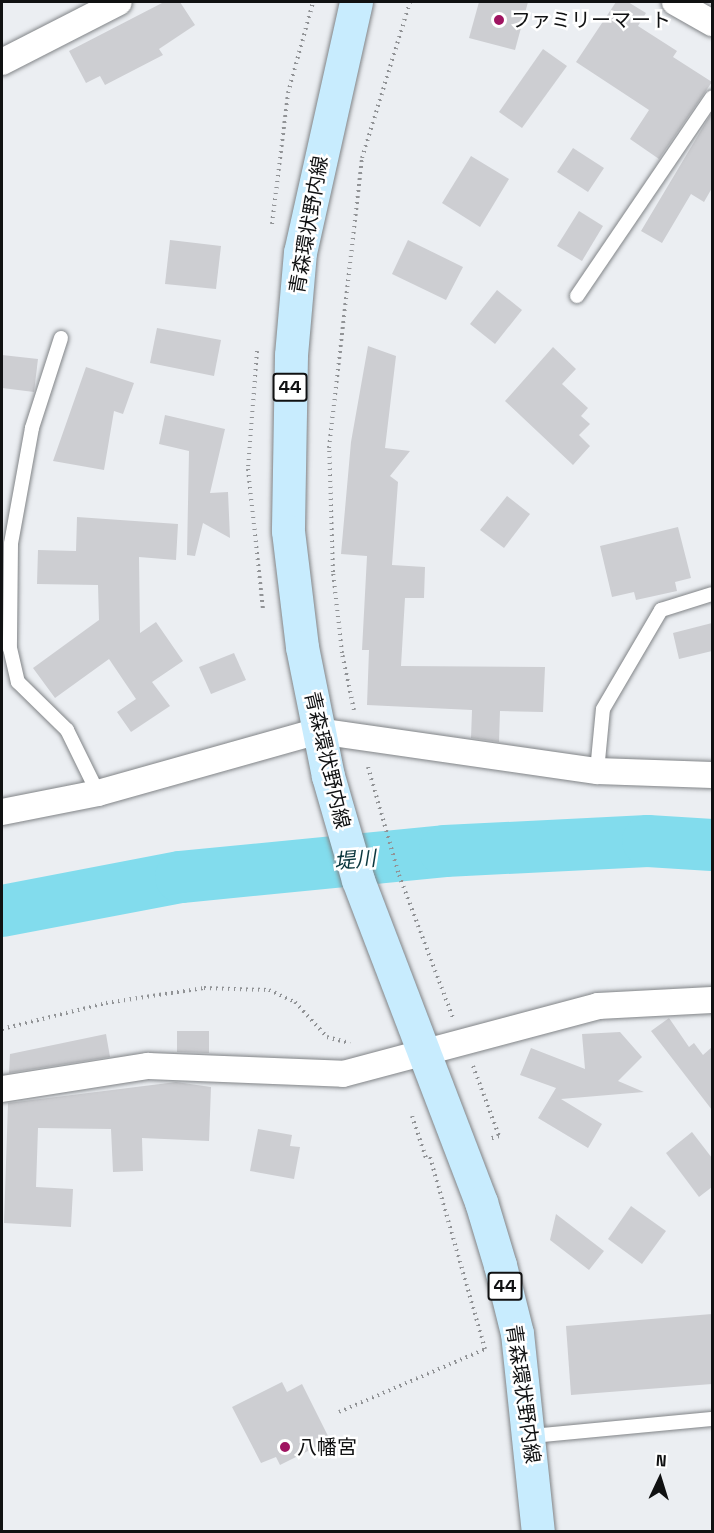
<!DOCTYPE html>
<html>
<head>
<meta charset="utf-8">
<style>
  body { margin:0 }
  #map { position:relative; width:714px; height:1533px; overflow:hidden; background:#ebeef2; font-family:"Space Grotesk","Noto Sans JP",sans-serif }
  div>[style] { position:absolute }
  .river>* { height:52px; margin:-26px; padding:0 26px; transform-origin:26px; border-radius:26px; background:#82dced }
  .building>* { inset:0; background:#cdced2 }
  .path>* { height:4px; margin-top:-2px; transform-origin:0; background:repeating-linear-gradient(90deg,#919396 0 1.5px,transparent 0 6px) }
  .roads { filter:drop-shadow(0 0 2px #818487) drop-shadow(0 0 2px #818487) }
  .service>* { height:14px; margin:-7px; padding:0 7px; transform-origin:7px; border-radius:7px; background:#fff }
  .minor>* { height:26px; margin:-13px; padding:0 13px; transform-origin:13px; border-radius:13px; background:#fff }
  .primary>* { height:33px; margin:-16.5px; padding:0 16.5px; transform-origin:16.5px; border-radius:16.5px; background:#c8ecfe }
  .dots>* { width:16px; height:16px; translate:-50% -50%; box-sizing:border-box; border:3px solid #fff; border-radius:50% }
  span { translate:-50% -50%; white-space:nowrap; text-align:center; line-height:1.15; -webkit-text-stroke:5px #fff; paint-order:stroke }
  .shield-label span { padding:2px 4px; background:#fff; border:2px solid; border-radius:4px; -webkit-text-stroke-width:0 }
  .shield-label { font-size:18px; color:#101112; font-weight:700 }
  .poi-label { font-size:20px; color:#101112 }
  .left { translate:0 -50%; text-align:left }
  .street-label { font-size:20px; color:#101112 }
  .water-label { font-size:21px; color:#0c383f; font-style:italic }
  .frame { position:absolute; inset:0; border:3px solid #101112; pointer-events:none }
  .north { position:absolute; left:630px; top:1449px; width:60px; height:60px; -webkit-text-stroke:4px #fff; paint-order:stroke; rotate:4deg; font-size:16px; font-weight:700; line-height:24px; text-align:center; color:#101112 }
  .north::after { content:''; display:block; margin:auto; width:21px; height:27px; background:#101112; clip-path:polygon(50% 0,100% 100%,50% 72%,0 100%) }
</style>
</head>
<body>
<div id="map">
  <div class="river">
    <div style="left:2px;top:911px;width:182px;rotate:-10.8deg"></div>
    <div style="left:181px;top:877px;width:265px;rotate:-5.6deg"></div>
    <div style="left:445px;top:851px;width:203px;rotate:-2.8deg"></div>
    <div style="left:648px;top:841px;width:64px;rotate:3.6deg"></div>
  </div>
  <div class="building">
    <div style="clip-path:polygon(164px 2px,180px 2px,195px 25px,159px 49px,163px 55px,105px 85px,100px 76px,86px 83px,69px 51px)"></div>
    <div style="clip-path:polygon(479px 2px,528px 2px,515px 50px,469px 38px)"></div>
    <div style="clip-path:polygon(616px 2px,628px 2px,646px 13px,638px 26px,677px 51px,673px 57px,712px 82px,659px 159px,630px 139px,649px 110px,576px 62px)"></div>
    <div style="clip-path:polygon(543px 49px,567px 66px,522px 128px,499px 112px)"></div>
    <div style="clip-path:polygon(712px 112px,712px 188px,704px 202px,691px 194px,662px 243px,641px 231px)"></div>
    <div style="clip-path:polygon(573px 148px,604px 168px,588px 192px,557px 172px)"></div>
    <div style="clip-path:polygon(471px 156px,509px 179px,480px 227px,442px 203px)"></div>
    <div style="clip-path:polygon(579px 211px,603px 226px,582px 261px,557px 246px)"></div>
    <div style="clip-path:polygon(170px 240px,221px 246px,216px 289px,165px 284px)"></div>
    <div style="clip-path:polygon(408px 240px,463px 267px,446px 300px,392px 274px)"></div>
    <div style="clip-path:polygon(497px 290px,522px 310px,495px 344px,470px 324px)"></div>
    <div style="clip-path:polygon(157px 328px,221px 340px,214px 376px,150px 363px)"></div>
    <div style="clip-path:polygon(368px 346px,396px 356px,385px 448px,410px 451px,390px 476px,398px 482px,392px 565px,425px 567px,424px 598px,405px 598px,401px 666px,545px 667px,543px 712px,500px 711px,499px 742px,471px 738px,472px 710px,367px 705px,369px 650px,362px 650px,367px 556px,341px 554px,351px 442px)"></div>
    <div style="clip-path:polygon(553px 347px,576px 369px,562px 384px,588px 408px,581px 416px,590px 424px,579px 435px,590px 446px,573px 465px,505px 401px)"></div>
    <div style="clip-path:polygon(2px 355px,38px 359px,34px 392px,2px 388px)"></div>
    <div style="clip-path:polygon(86px 367px,134px 383px,123px 414px,114px 411px,104px 470px,53px 461px)"></div>
    <div style="clip-path:polygon(165px 415px,225px 429px,210px 493px,228px 492px,230px 538px,203px 523px,195px 556px,187px 555px,189px 451px,159px 444px)"></div>
    <div style="clip-path:polygon(507px 496px,530px 514px,504px 548px,480px 530px)"></div>
    <div style="clip-path:polygon(77px 517px,178px 524px,176px 560px,139px 557px,140px 633px,156px 622px,183px 661px,152px 682px,170px 706px,131px 732px,117px 712px,136px 699px,109px 659px,55px 698px,33px 668px,99px 620px,98px 585px,37px 584px,38px 550px,76px 551px)"></div>
    <div style="clip-path:polygon(678px 527px,691px 578px,675px 582px,677px 591px,636px 600px,634px 592px,612px 597px,600px 546px)"></div>
    <div style="clip-path:polygon(712px 623px,712px 651px,679px 659px,673px 633px)"></div>
    <div style="clip-path:polygon(234px 653px,246px 680px,211px 694px,199px 667px)"></div>
    <div style="clip-path:polygon(669px 1018px,689px 1047px,694px 1043px,703px 1055px,712px 1047px,712px 1110px,651px 1031px)"></div>
    <div style="clip-path:polygon(177px 1031px,209px 1031px,209px 1053px,177px 1052px)"></div>
    <div style="clip-path:polygon(620px 1032px,642px 1057px,618px 1081px,644px 1092px,561px 1099px,602px 1124px,588px 1148px,538px 1118px,556px 1088px,520px 1075px,531px 1048px,585px 1069px,582px 1034px)"></div>
    <div style="clip-path:polygon(106px 1034px,110px 1057px,9px 1073px,10px 1054px)"></div>
    <div style="clip-path:polygon(176px 1082px,211px 1087px,209px 1141px,142px 1138px,143px 1171px,113px 1172px,111px 1129px,38px 1128px,36px 1187px,73px 1189px,71px 1227px,4px 1223px,8px 1103px)"></div>
    <div style="clip-path:polygon(258px 1129px,292px 1135px,290px 1146px,300px 1147px,294px 1179px,250px 1171px)"></div>
    <div style="clip-path:polygon(692px 1132px,712px 1158px,712px 1187px,699px 1197px,666px 1153px)"></div>
    <div style="clip-path:polygon(631px 1206px,666px 1231px,642px 1264px,608px 1239px)"></div>
    <div style="clip-path:polygon(556px 1214px,604px 1251px,589px 1270px,550px 1240px)"></div>
    <div style="clip-path:polygon(712px 1314px,712px 1384px,571px 1395px,566px 1326px)"></div>
    <div style="clip-path:polygon(282px 1382px,287px 1392px,302px 1384px,330px 1440px,280px 1465px,276px 1457px,261px 1463px,232px 1407px)"></div>
  </div>
  <div class="path">
    <div style="left:272px;top:224px;width:132px;rotate:-83deg"></div>
    <div style="left:288px;top:93px;width:94px;rotate:-74.6deg"></div>
    <div style="left:257px;top:351px;width:118px;rotate:94.4deg"></div>
    <div style="left:248px;top:469px;width:141px;rotate:83.9deg"></div>
    <div style="left:354px;top:710px;width:58px;rotate:-101.9deg"></div>
    <div style="left:342px;top:653px;width:81px;rotate:-96.3deg"></div>
    <div style="left:333px;top:572px;width:124px;rotate:-91.8deg"></div>
    <div style="left:329px;top:448px;width:292px;rotate:-83.5deg"></div>
    <div style="left:362px;top:158px;width:163px;rotate:-72.9deg"></div>
    <div style="left:368px;top:767px;width:112px;rotate:74deg"></div>
    <div style="left:399px;top:875px;width:153px;rotate:69.3deg"></div>
    <div style="left:2px;top:1029px;width:107px;rotate:-14deg"></div>
    <div style="left:106px;top:1003px;width:99px;rotate:-8.7deg"></div>
    <div style="left:204px;top:988px;width:65px;rotate:1.8deg"></div>
    <div style="left:269px;top:990px;width:29px;rotate:25deg"></div>
    <div style="left:295px;top:1002px;width:47px;rotate:47.6deg"></div>
    <div style="left:327px;top:1037px;width:24px;rotate:15deg"></div>
    <div style="left:473px;top:1066px;width:75px;rotate:69.6deg"></div>
    <div style="left:499px;top:1136px;width:10px;rotate:163deg"></div>
    <div style="left:412px;top:1116px;width:44px;rotate:71.6deg"></div>
    <div style="left:339px;top:1412px;width:159px;rotate:-23.3deg"></div>
    <div style="left:485px;top:1349px;width:200px;rotate:-106deg"></div>
    <div style="left:347px;top:1532px;width:4px;rotate:-56deg"></div>
  </div>
  <div class="roads">
    <div class="service">
      <div style="left:577px;top:296px;width:240px;rotate:-55.8deg"></div>
      <div style="left:61px;top:338px;width:95px;rotate:107.9deg"></div>
      <div style="left:32px;top:428px;width:118px;rotate:100.3deg"></div>
      <div style="left:11px;top:544px;width:104px;rotate:90.6deg"></div>
      <div style="left:10px;top:648px;width:35px;rotate:77deg"></div>
      <div style="left:18px;top:682px;width:69px;rotate:44.4deg"></div>
      <div style="left:67px;top:730px;width:70px;rotate:63.8deg"></div>
      <div style="left:597px;top:771px;width:62px;rotate:-84.5deg"></div>
      <div style="left:603px;top:709px;width:115px;rotate:-59.6deg"></div>
      <div style="left:661px;top:610px;width:53px;rotate:-17.4deg"></div>
      <div style="left:531px;top:1436px;width:182px;rotate:-5.4deg"></div>
    </div>
    <div class="minor">
      <div style="left:675px;top:2px;width:43px;rotate:29.6deg"></div>
      <div style="left:2px;top:62px;width:131px;rotate:-27.1deg"></div>
      <div style="left:2px;top:812px;width:98px;rotate:-11.2deg"></div>
      <div style="left:98px;top:793px;width:229px;rotate:-15.7deg"></div>
      <div style="left:318px;top:731px;width:282px;rotate:8.2deg"></div>
      <div style="left:597px;top:771px;width:115px;rotate:2deg"></div>
      <div style="left:2px;top:1089px;width:148px;rotate:-9deg"></div>
      <div style="left:148px;top:1066px;width:195px;rotate:2.3deg"></div>
      <div style="left:343px;top:1074px;width:264px;rotate:-14.9deg"></div>
      <div style="left:598px;top:1006px;width:114px;rotate:-3deg"></div>
    </div>
    <div class="primary">
      <div style="left:356px;top:2px;width:256px;rotate:102.6deg"></div>
      <div style="left:300px;top:252px;width:103px;rotate:95deg"></div>
      <div style="left:291px;top:355px;width:176px;rotate:91deg"></div>
      <div style="left:288px;top:531px;width:117px;rotate:83.1deg"></div>
      <div style="left:302px;top:647px;width:132px;rotate:78.6deg"></div>
      <div style="left:328px;top:776px;width:108px;rotate:73.9deg"></div>
      <div style="left:358px;top:880px;width:345px;rotate:69.1deg"></div>
      <div style="left:481px;top:1202px;width:66px;rotate:73.2deg"></div>
      <div style="left:500px;top:1265px;width:70px;rotate:76deg"></div>
      <div style="left:517px;top:1333px;width:200px;rotate:84deg"></div>
    </div>
  </div>
  <div class="dots">
    <div style="left:499px;top:20px;background:#9f1461"></div>
    <div style="left:285px;top:1447px;background:#9f1461"></div>
  </div>
  <div class="shield-label">
    <span style="left:290px;top:387px">44</span>
    <span style="left:505px;top:1286px">44</span>
  </div>
  <div class="poi-label">
    <span class="left" style="left:511px;top:20px">ファミリーマート</span>
    <span class="left" style="left:297px;top:1447px">八幡宮</span>
  </div>
  <div class="street-label">
    <span style="left:309px;top:225px;rotate:-80deg">青森環状野内線</span>
    <span style="left:327px;top:760px;rotate:77deg">青森環状野内線</span>
    <span style="left:523px;top:1394px;rotate:82deg">青森環状野内線</span>
  </div>
  <div class="water-label">
    <span style="left:355px;top:860px;rotate:-5deg">堤川</span>
  </div>
  <div class="frame"></div>
  <div class="north">N</div>
</div>
</body>
</html>
